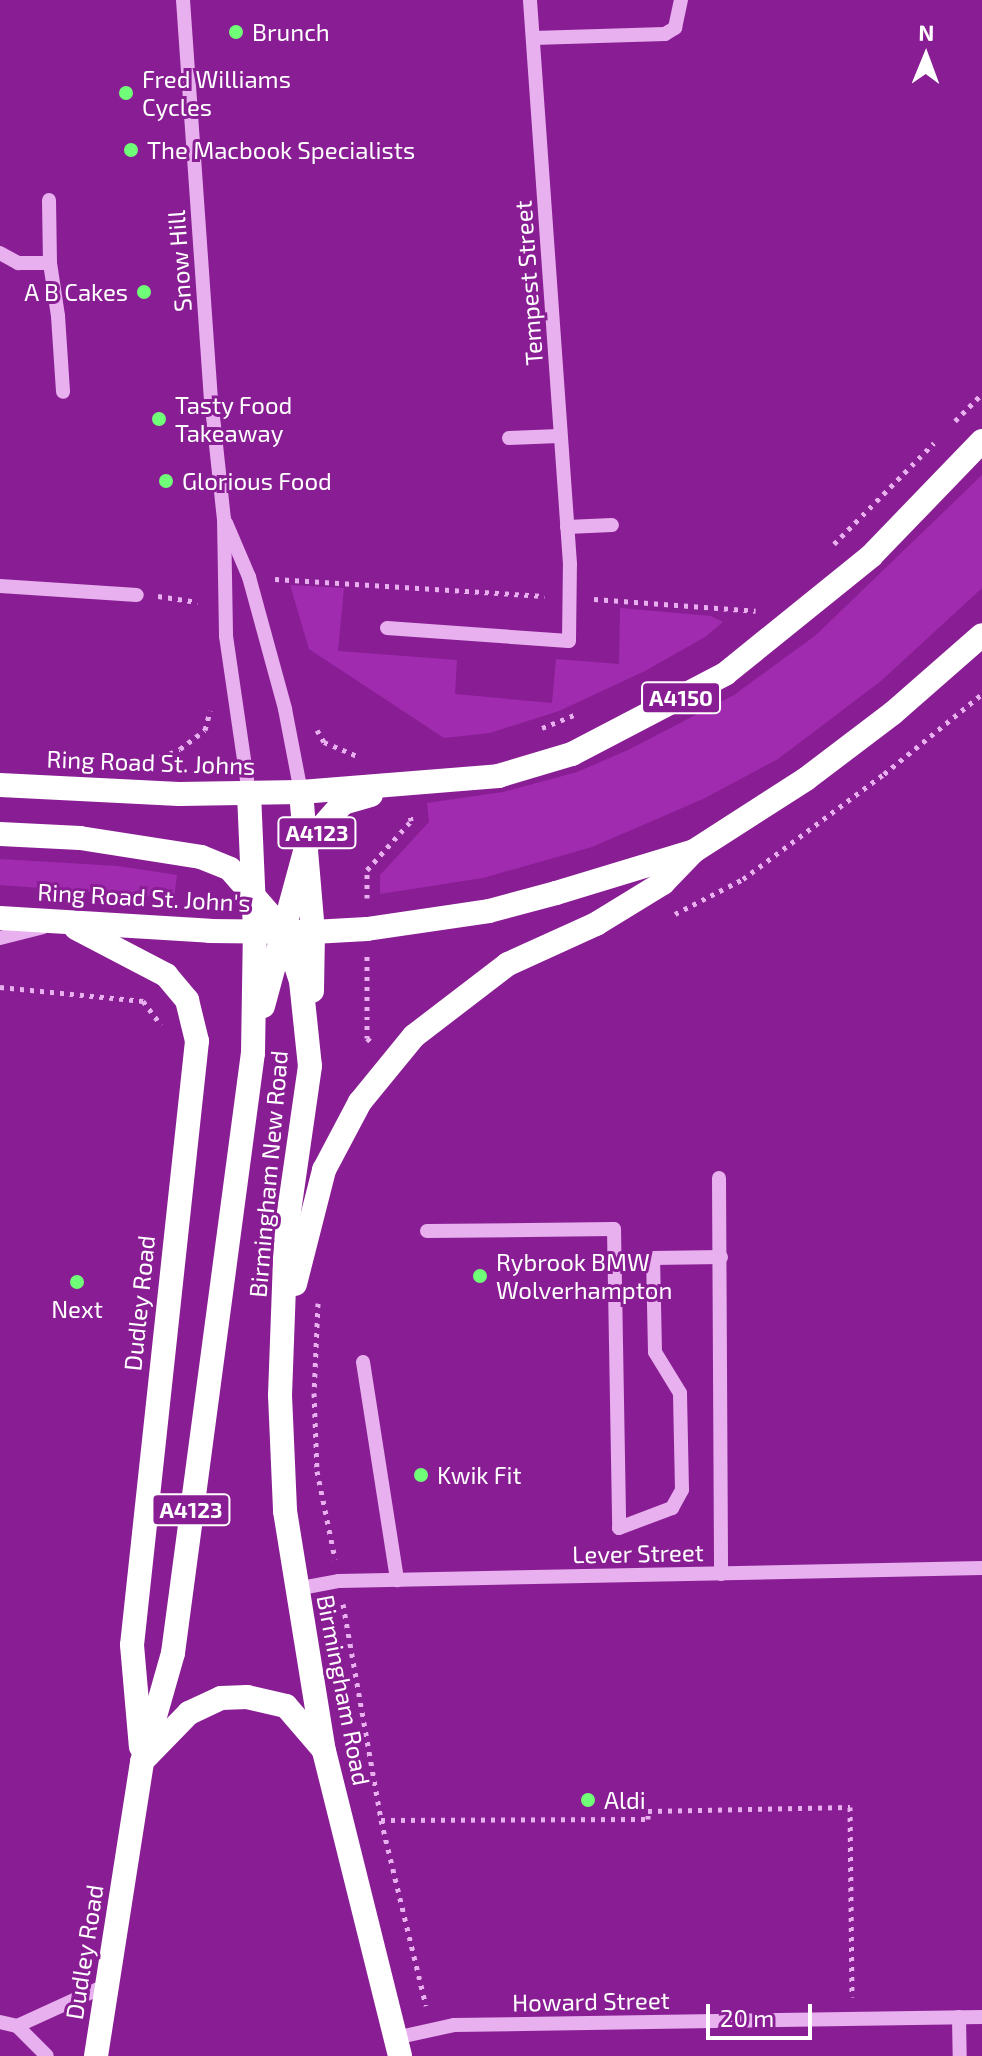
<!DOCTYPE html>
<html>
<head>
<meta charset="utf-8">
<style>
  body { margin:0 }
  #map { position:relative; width:982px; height:2056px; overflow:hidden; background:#891e94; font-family:"Exo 2",sans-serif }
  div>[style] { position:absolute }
  .green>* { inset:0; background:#a02baf }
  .path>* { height:5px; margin-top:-2.5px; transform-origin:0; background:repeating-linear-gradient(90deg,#e8b0ee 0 4px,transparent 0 10px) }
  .minor>* { height:14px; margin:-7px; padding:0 7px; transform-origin:7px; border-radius:7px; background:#e8b0ee }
  .highway>* { height:24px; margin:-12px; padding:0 12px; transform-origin:12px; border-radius:12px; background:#fff }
  .dots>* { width:22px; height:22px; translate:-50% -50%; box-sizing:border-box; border:4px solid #891e94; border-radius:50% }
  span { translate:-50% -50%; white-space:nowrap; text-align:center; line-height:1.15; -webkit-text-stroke:6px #891e94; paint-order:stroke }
  .shield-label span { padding:2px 6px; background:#891e94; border:2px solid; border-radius:6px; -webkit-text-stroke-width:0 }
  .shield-label { font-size:22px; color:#fff; font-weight:700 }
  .poi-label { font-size:24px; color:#fff }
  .left { translate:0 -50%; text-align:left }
  .right { translate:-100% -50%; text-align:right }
  .street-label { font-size:24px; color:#fff }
  .north { position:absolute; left:886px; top:16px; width:80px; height:80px; -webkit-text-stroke:6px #891e94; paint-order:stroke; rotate:1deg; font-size:22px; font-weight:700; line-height:32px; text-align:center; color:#fff }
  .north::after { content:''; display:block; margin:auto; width:28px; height:36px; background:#fff; clip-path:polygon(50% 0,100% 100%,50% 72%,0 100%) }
  .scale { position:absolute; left:706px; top:2004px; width:106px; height:36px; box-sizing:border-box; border:4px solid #fff; border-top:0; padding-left:10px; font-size:24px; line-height:28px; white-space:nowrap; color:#fff; -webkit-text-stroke:6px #891e94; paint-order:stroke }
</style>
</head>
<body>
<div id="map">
  <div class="green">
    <div style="clip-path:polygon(982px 475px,982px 588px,881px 681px,778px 759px,703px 799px,592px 847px,483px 878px,380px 894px,380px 875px,429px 822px,427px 803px,503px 792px,577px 772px,628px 750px,734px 695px,816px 635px)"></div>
    <div style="clip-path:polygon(290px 585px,344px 588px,338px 651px,457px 660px,455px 694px,552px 703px,556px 659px,619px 664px,620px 608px,711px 616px,723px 622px,705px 637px,645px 671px,559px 711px,490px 733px,444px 738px,309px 649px)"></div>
    <div style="clip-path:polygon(0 859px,118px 866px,177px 875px,174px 898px,0 885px)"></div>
  </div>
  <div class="path">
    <div style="left:955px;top:421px;width:38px;rotate:-45deg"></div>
    <div style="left:834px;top:544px;width:142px;rotate:-45.3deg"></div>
    <div style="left:275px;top:579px;width:270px;rotate:3.6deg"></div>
    <div style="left:158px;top:596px;width:40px;rotate:8.5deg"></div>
    <div style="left:594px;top:599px;width:162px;rotate:4.2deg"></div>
    <div style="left:542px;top:728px;width:38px;rotate:-22deg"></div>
    <div style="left:317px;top:730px;width:14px;rotate:60deg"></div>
    <div style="left:324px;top:742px;width:36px;rotate:23deg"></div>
    <div style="left:151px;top:761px;width:31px;rotate:-22deg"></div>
    <div style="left:180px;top:749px;width:31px;rotate:-37deg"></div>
    <div style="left:205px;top:730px;width:20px;rotate:-75deg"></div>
    <div style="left:367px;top:898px;width:28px;rotate:-90deg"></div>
    <div style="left:367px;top:870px;width:66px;rotate:-48.1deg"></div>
    <div style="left:411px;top:821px;width:8px;rotate:-97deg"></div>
    <div style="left:675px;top:914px;width:76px;rotate:-27.2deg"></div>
    <div style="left:743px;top:879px;width:176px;rotate:-36.7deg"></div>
    <div style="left:884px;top:774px;width:127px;rotate:-39.2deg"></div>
    <div style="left:367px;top:956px;width:82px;rotate:90deg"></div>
    <div style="left:367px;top:1038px;width:8px;rotate:45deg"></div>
    <div style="left:0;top:987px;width:144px;rotate:5.6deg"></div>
    <div style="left:143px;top:1001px;width:30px;rotate:53deg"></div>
    <div style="left:318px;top:1303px;width:90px;rotate:92.5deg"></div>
    <div style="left:314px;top:1393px;width:78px;rotate:87.8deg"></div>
    <div style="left:317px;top:1471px;width:90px;rotate:78.4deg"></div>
    <div style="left:343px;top:1604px;width:219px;rotate:80deg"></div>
    <div style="left:381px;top:1820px;width:191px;rotate:76.4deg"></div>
    <div style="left:381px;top:1820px;width:267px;rotate:-0.2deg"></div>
    <div style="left:648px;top:1819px;width:8px;rotate:-90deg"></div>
    <div style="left:648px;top:1811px;width:202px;rotate:-1.1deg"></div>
    <div style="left:850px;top:1807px;width:190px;rotate:89.4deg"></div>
  </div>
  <div class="minor">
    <div style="left:183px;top:0;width:399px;rotate:86deg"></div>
    <div style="left:211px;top:398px;width:122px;rotate:83.9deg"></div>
    <div style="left:224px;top:519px;width:117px;rotate:89deg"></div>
    <div style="left:226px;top:636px;width:159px;rotate:81.7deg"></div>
    <div style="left:533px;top:38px;width:132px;rotate:-1.7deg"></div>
    <div style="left:665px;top:34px;width:12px;rotate:-31deg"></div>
    <div style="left:675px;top:28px;width:29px;rotate:-78deg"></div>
    <div style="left:49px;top:200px;width:63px;rotate:89.1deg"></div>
    <div style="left:50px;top:263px;width:54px;rotate:81.4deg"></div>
    <div style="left:58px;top:316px;width:76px;rotate:86.2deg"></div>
    <div style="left:0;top:253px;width:21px;rotate:29deg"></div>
    <div style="left:18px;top:263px;width:32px"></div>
    <div style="left:509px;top:438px;width:50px;rotate:-2.3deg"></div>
    <div style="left:226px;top:523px;width:59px;rotate:66.9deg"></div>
    <div style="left:249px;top:577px;width:137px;rotate:74.7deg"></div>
    <div style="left:285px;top:709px;width:85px;rotate:79.1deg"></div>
    <div style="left:567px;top:527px;width:45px;rotate:-2.5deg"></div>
    <div style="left:0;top:586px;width:137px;rotate:3.8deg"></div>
    <div style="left:387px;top:628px;width:182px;rotate:4.1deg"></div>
    <div style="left:569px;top:641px;width:77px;rotate:-89.3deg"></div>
    <div style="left:570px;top:564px;width:565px;rotate:-94.06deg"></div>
    <div style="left:0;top:938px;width:44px;rotate:-14.3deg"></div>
    <div style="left:719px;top:1178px;width:396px;rotate:89.7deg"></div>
    <div style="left:427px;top:1231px;width:187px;rotate:-0.6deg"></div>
    <div style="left:614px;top:1229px;width:299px;rotate:89deg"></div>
    <div style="left:619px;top:1528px;width:57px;rotate:-20.7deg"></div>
    <div style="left:672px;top:1508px;width:21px;rotate:-61deg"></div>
    <div style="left:682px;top:1490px;width:97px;rotate:-91.2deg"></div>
    <div style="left:680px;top:1393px;width:48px;rotate:-121.4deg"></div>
    <div style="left:655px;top:1352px;width:94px;rotate:-91.2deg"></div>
    <div style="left:653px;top:1258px;width:68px;rotate:-0.8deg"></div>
    <div style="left:363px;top:1362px;width:221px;rotate:81.1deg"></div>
    <div style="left:296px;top:1589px;width:44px;rotate:-10.5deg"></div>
    <div style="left:339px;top:1581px;width:643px;rotate:-1.16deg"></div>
    <div style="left:959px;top:2017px;width:39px;rotate:89deg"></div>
    <div style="left:0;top:2022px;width:17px;rotate:13deg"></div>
    <div style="left:17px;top:2026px;width:42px;rotate:45deg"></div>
    <div style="left:17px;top:2026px;width:99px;rotate:-24.5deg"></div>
    <div style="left:395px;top:2038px;width:60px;rotate:-12.4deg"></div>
    <div style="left:454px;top:2025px;width:528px;rotate:-0.87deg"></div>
  </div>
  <div class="highway">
    <div style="left:0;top:785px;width:179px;rotate:2.9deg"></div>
    <div style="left:179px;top:794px;width:122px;rotate:-0.9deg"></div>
    <div style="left:301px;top:792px;width:198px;rotate:-4.6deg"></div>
    <div style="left:498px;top:776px;width:77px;rotate:-16.6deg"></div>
    <div style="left:572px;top:754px;width:173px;rotate:-27.6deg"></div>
    <div style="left:725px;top:674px;width:188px;rotate:-38.9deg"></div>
    <div style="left:871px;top:556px;width:160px;rotate:-46deg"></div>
    <div style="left:301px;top:792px;width:141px;rotate:85.1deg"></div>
    <div style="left:313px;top:932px;width:59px;rotate:91deg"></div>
    <div style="left:0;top:834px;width:80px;rotate:2.9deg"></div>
    <div style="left:80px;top:838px;width:122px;rotate:8.9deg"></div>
    <div style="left:201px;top:857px;width:31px;rotate:22deg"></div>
    <div style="left:230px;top:869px;width:84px;rotate:48.9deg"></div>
    <div style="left:285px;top:932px;width:52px;rotate:71.9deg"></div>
    <div style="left:301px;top:981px;width:85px;rotate:84deg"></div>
    <div style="left:310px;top:1066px;width:168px;rotate:98.2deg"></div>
    <div style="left:286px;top:1232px;width:163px;rotate:92.1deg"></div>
    <div style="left:280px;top:1395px;width:116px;rotate:87.5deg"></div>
    <div style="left:285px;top:1511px;width:243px;rotate:80.8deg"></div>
    <div style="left:324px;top:1751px;width:314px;rotate:76deg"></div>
    <div style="left:0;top:918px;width:210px;rotate:3.5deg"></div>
    <div style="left:210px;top:931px;width:103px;rotate:0.6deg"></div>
    <div style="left:313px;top:932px;width:54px;rotate:-3.2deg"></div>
    <div style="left:367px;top:929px;width:123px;rotate:-8.4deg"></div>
    <div style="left:489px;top:911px;width:69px;rotate:-15deg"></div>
    <div style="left:556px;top:893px;width:144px;rotate:-16.9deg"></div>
    <div style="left:694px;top:851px;width:133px;rotate:-32.7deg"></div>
    <div style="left:806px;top:779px;width:109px;rotate:-37.2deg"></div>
    <div style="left:893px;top:713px;width:118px;rotate:-41.2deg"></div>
    <div style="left:76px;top:928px;width:102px;rotate:27.6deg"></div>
    <div style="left:166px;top:975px;width:33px;rotate:50deg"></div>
    <div style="left:187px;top:1000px;width:42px;rotate:76.3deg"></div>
    <div style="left:197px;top:1041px;width:607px;rotate:96.14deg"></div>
    <div style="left:132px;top:1645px;width:102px;rotate:85deg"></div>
    <div style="left:263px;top:1006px;width:168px;rotate:-74.8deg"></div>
    <div style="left:307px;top:844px;width:55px;rotate:-48.7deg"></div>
    <div style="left:343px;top:803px;width:29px;rotate:-16deg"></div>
    <div style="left:295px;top:1284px;width:118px;rotate:-75.7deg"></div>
    <div style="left:324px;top:1170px;width:77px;rotate:-62.1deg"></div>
    <div style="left:360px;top:1102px;width:85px;rotate:-50.7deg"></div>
    <div style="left:414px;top:1036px;width:118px;rotate:-37.5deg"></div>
    <div style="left:508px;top:964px;width:97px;rotate:-24.4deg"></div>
    <div style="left:596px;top:924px;width:79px;rotate:-31.5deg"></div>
    <div style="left:663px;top:883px;width:42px;rotate:-46deg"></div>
    <div style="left:146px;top:1757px;width:62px;rotate:-45.7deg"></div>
    <div style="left:189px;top:1713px;width:35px;rotate:-25deg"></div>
    <div style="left:221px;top:1698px;width:26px;rotate:-2deg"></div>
    <div style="left:247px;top:1697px;width:40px;rotate:13deg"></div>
    <div style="left:286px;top:1706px;width:57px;rotate:49.3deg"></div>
    <div style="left:96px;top:2056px;width:298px;rotate:-81.1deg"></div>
    <div style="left:142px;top:1762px;width:113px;rotate:-74.1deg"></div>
    <div style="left:173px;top:1653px;width:605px;rotate:-82.41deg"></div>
    <div style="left:253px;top:1053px;width:122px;rotate:-89.1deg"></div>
    <div style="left:255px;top:931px;width:138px;rotate:-92.5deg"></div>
  </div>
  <div class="dots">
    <div style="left:236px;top:32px;background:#70fd77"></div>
    <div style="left:126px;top:93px;background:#70fd77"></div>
    <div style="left:131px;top:150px;background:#70fd77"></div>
    <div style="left:144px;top:292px;background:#70fd77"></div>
    <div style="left:159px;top:419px;background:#70fd77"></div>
    <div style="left:166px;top:481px;background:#70fd77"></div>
    <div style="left:480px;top:1276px;background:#70fd77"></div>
    <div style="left:77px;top:1282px;background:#70fd77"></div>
    <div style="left:421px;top:1475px;background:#70fd77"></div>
    <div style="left:588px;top:1800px;background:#70fd77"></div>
  </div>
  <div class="shield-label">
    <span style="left:681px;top:698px">A4150</span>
    <span style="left:317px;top:833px">A4123</span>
    <span style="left:191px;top:1510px">A4123</span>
  </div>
  <div class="poi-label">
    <span class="left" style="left:252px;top:32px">Brunch</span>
    <span class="left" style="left:142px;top:93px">Fred Williams<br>Cycles</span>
    <span class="left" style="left:147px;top:150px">The Macbook Specialists</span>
    <span class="right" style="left:128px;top:292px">A B Cakes</span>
    <span class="left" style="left:175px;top:419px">Tasty Food<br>Takeaway</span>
    <span class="left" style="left:182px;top:481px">Glorious Food</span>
    <span class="left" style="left:496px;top:1276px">Rybrook BMW<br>Wolverhampton</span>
    <span style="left:77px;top:1309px">Next</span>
    <span class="left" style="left:437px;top:1475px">Kwik Fit</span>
    <span class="left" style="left:604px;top:1800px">Aldi</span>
  </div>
  <div class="street-label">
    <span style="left:179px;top:261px;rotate:-94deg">Snow Hill</span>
    <span style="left:528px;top:283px;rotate:-94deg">Tempest Street</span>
    <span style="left:151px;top:762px;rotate:2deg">Ring Road St. Johns</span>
    <span style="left:144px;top:897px;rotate:3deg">Ring Road St. John's</span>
    <span style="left:268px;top:1174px;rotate:-85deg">Birmingham New Road</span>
    <span style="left:139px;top:1303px;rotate:-84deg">Dudley Road</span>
    <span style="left:638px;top:1553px;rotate:-1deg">Lever Street</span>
    <span style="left:344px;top:1690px;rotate:79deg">Birmingham Road</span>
    <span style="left:84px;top:1952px;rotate:-81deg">Dudley Road</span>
    <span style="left:591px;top:2001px;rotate:-1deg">Howard Street</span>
  </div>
  <div class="north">N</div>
  <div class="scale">20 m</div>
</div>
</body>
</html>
